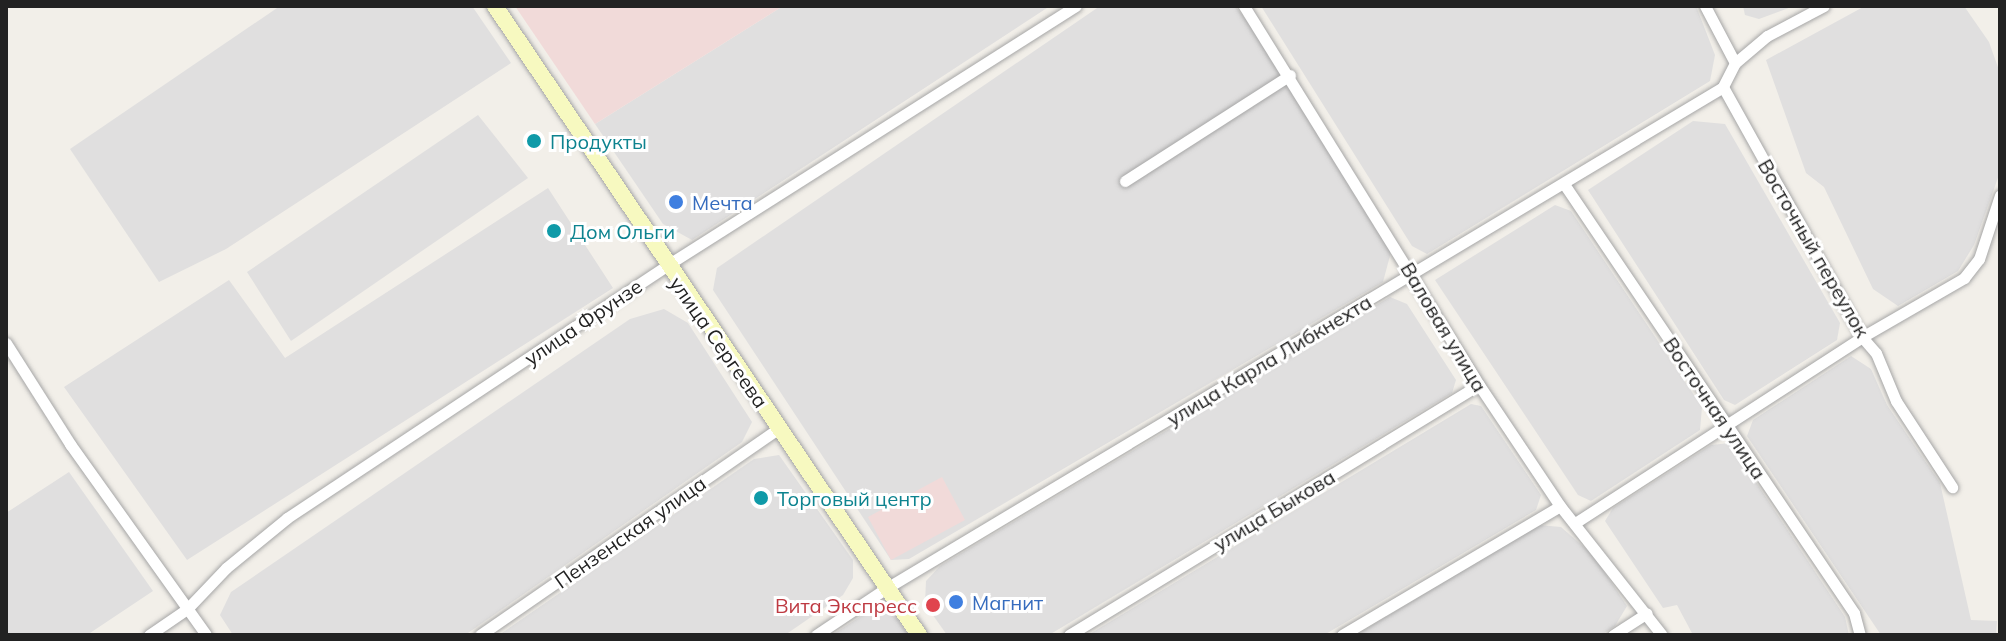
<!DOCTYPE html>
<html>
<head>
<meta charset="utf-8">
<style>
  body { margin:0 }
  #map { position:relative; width:2006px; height:641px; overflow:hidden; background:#f2efe9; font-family:Mulish,sans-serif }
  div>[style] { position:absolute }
  .residential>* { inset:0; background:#e0dfdf }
  .commercial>* { inset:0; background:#f1dad9 }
  .roads { filter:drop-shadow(0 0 2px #a6a6a6) drop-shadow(0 0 2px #a6a6a6) }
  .minor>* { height:11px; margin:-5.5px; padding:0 5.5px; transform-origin:5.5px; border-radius:5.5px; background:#fff }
  .secondary>* { height:16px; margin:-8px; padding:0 8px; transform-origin:8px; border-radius:8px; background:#f7f9c0 }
  .dots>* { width:22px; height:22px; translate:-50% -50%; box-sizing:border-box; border:4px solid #fff; border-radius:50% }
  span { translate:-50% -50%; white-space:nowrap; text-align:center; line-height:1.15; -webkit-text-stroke:6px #fff; paint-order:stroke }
  .culture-label { font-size:20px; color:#0d838f }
  .left { translate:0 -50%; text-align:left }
  .shop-label { font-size:20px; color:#366cbe }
  .street-label { font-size:20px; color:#222 }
  .health-label { font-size:20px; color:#be3a42 }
  .right { translate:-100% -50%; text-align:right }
  .frame { position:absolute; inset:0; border:8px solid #222; pointer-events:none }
</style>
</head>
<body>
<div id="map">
  <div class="residential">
    <div style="clip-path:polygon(280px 6px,472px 6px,511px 63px,226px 249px,159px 282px,70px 149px)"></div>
    <div style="clip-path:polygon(783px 6px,1050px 6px,692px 240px,663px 224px,595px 124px)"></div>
    <div style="clip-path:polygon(1100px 6px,1235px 6px,1290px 75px,1391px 252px,1383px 282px,909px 559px,891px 560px,713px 290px,717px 268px)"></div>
    <div style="clip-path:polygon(1261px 6px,1696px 6px,1715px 55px,1710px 81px,1427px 254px,1412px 246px)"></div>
    <div style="clip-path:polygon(1743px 6px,1794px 6px,1759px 19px,1745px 15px)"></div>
    <div style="clip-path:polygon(1865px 6px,1964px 6px,1989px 42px,2000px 73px,2000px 172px,1974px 245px,1958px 271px,1898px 306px,1873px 289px,1824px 187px,1806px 173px,1766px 60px)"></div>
    <div style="clip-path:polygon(478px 115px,528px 178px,291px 341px,247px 272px)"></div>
    <div style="clip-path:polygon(1693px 121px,1725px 124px,1840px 323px,1837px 340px,1735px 405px,1724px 400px,1588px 190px)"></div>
    <div style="clip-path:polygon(548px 188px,613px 288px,187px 560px,64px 387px,229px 280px,285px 358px)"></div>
    <div style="clip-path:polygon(1555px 205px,1571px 211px,1702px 407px,1700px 430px,1591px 501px,1578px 495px,1435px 280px)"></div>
    <div style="clip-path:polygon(1390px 297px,1407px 304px,1456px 380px,1452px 393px,1049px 635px,947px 635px,925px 604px,926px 581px,940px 566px)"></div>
    <div style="clip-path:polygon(664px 309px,688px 323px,752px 422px,742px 442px,465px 635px,233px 635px,220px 615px,231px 592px,630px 319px)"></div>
    <div style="clip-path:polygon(1851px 356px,1871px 369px,1887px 405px,1940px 483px,1971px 620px,1997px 621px,1996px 635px,1881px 635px,1747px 436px,1753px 420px)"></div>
    <div style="clip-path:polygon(1471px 404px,1481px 406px,1541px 495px,1536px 510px,1324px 635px,1088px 635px)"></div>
    <div style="clip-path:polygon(1730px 443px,1845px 617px,1849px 635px,1693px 635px,1677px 605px,1663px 608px,1605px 521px,1613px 508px,1711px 445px)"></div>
    <div style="clip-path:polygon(779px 455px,853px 560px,853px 578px,843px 595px,785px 635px,499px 635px,754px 459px)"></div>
    <div style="clip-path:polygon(69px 472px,153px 591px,87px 635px,6px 635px,6px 513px)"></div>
    <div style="clip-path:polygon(1539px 525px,1561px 527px,1593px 555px,1627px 606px,1615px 626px,1601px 635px,1356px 635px)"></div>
    <div style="clip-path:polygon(877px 606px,897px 619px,908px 635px,832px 635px)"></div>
  </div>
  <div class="commercial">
    <div style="clip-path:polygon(515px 6px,783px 6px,595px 124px)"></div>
    <div style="clip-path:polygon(942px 477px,965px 520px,891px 560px,868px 517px)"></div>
  </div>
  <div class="roads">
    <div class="minor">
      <div style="left:1244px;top:6px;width:446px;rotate:58.2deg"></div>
      <div style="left:1479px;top:385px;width:146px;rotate:56.2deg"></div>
      <div style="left:1560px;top:506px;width:164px;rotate:51.7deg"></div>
      <div style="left:1705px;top:6px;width:64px;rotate:62.2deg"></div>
      <div style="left:1735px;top:63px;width:27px;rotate:117deg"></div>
      <div style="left:1723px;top:87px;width:286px;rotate:60.9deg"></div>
      <div style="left:1862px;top:337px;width:21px;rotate:49deg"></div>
      <div style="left:1876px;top:353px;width:52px;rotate:67.4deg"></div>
      <div style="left:1896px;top:401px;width:103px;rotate:56.9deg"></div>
      <div style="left:1735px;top:63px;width:42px;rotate:-40.2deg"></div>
      <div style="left:1767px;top:36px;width:64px;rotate:-27.8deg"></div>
      <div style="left:1125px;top:181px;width:196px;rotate:-32.7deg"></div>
      <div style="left:1564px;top:184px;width:518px;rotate:55.94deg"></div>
      <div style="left:1854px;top:613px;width:23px;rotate:75deg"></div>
      <div style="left:6px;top:343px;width:120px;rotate:57.6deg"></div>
      <div style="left:70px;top:444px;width:234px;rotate:54.5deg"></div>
      <div style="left:1575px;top:523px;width:342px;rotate:-32.9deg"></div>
      <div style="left:1862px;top:337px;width:118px;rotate:-30deg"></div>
      <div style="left:1964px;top:278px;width:24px;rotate:-52deg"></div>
      <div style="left:1979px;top:259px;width:67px;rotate:-71.8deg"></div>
      <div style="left:149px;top:635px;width:46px;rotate:-34.4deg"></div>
      <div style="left:187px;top:609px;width:57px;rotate:-46.4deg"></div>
      <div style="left:226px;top:568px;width:79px;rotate:-39.3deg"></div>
      <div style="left:287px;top:518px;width:455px;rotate:-33.6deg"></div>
      <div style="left:666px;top:266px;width:485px;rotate:-32.4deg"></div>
      <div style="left:480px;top:635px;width:364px;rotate:-34.7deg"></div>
      <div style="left:816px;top:635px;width:83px;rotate:-33.7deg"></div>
      <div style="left:885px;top:589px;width:977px;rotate:-30.92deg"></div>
      <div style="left:1069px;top:635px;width:480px;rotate:-31.4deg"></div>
      <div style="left:1342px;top:635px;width:253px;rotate:-30.6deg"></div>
      <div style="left:1613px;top:635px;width:40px;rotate:-32.9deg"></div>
    </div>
    <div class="secondary">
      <div style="left:495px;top:6px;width:759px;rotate:56.02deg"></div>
    </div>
  </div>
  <div class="dots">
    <div style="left:534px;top:141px;background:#0f9aa8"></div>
    <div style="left:676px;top:202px;background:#3f7fe0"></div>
    <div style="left:554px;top:231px;background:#0f9aa8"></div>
    <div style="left:761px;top:498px;background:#0f9aa8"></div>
    <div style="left:956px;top:602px;background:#3f7fe0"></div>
    <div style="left:933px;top:605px;background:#e0444e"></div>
  </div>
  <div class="culture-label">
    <span class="left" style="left:550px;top:141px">Продукты</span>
    <span class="left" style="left:570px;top:231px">Дом Ольги</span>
    <span class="left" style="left:777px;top:498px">Торговый центр</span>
  </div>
  <div class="shop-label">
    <span class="left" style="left:692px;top:202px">Мечта</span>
    <span class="left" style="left:972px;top:602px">Магнит</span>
  </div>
  <div class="street-label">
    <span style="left:1814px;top:248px;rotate:60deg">Восточный переулок</span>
    <span style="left:583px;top:322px;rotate:-34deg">улица Фрунзе</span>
    <span style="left:1444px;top:327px;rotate:59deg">Валовая улица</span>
    <span style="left:719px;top:342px;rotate:55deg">улица Сергеева</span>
    <span style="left:1269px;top:360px;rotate:-31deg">улица Карла Либкнехта</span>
    <span style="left:1715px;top:408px;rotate:56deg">Восточная улица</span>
    <span style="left:1274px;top:510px;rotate:-31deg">улица Быкова</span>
    <span style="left:630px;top:532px;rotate:-35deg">Пензенская улица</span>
  </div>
  <div class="health-label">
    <span class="right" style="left:917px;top:605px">Вита Экспресс</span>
  </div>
  <div class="frame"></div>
</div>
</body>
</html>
